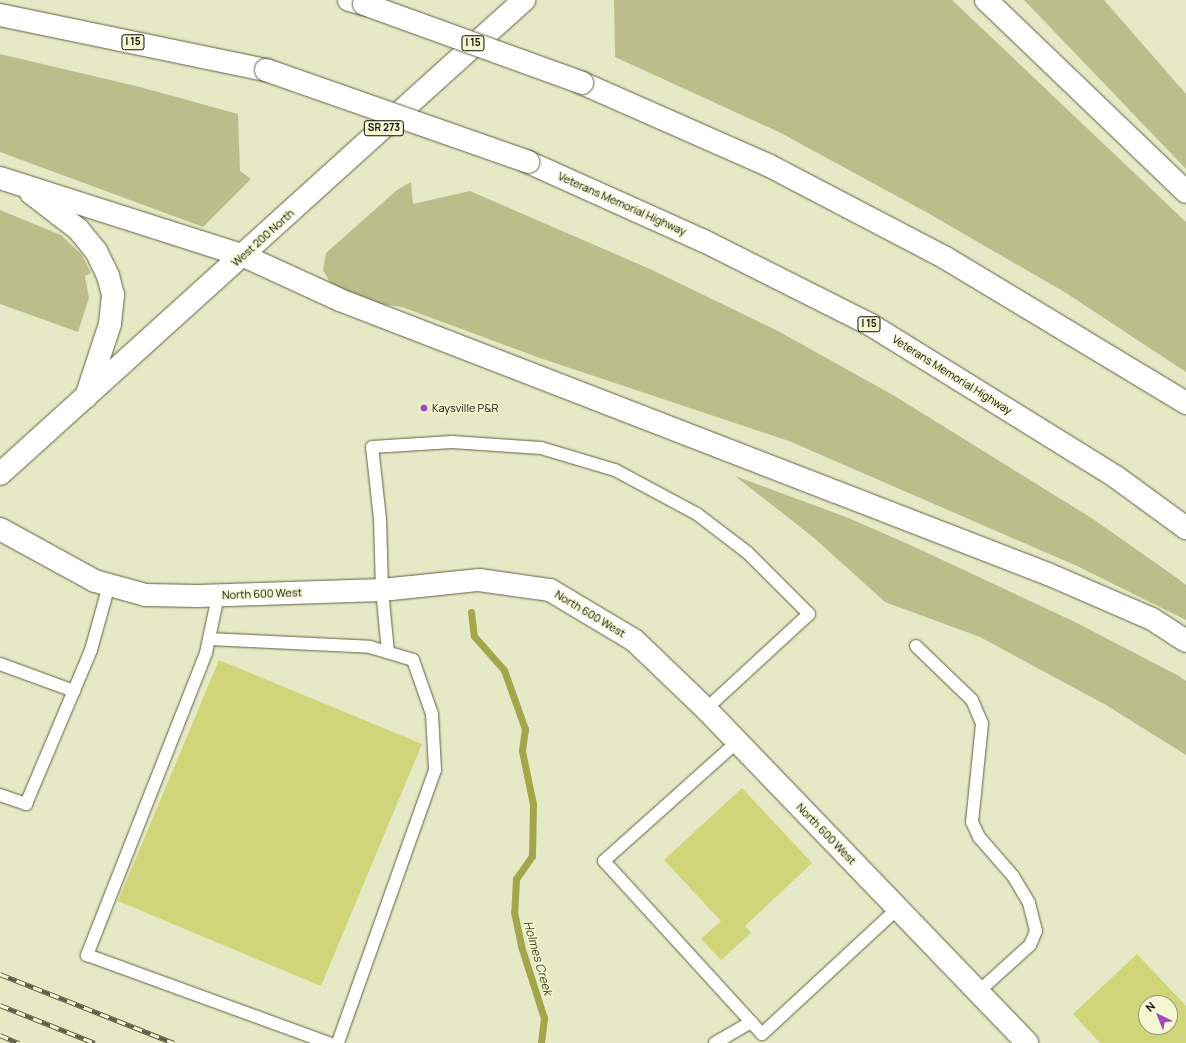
<!DOCTYPE html>
<html>
<head>
<meta charset="utf-8">
<style>
  body { margin:0 }
  #map { position:relative; width:1186px; height:1043px; overflow:hidden; background:#e6e9c5; font-family:Manrope,sans-serif }
  div>[style] { position:absolute }
  .green>* { inset:0; background:#bbbe8b }
  .stream>* { height:7px; margin:-3.5px; padding:0 3.5px; transform-origin:3.5px; border-radius:3.5px; background:#a3a64b }
  .building>* { inset:0; background:#d1d579 }
  .roads { filter:drop-shadow(0 0 1px #5f6141) drop-shadow(0 0 1px #5f6141) }
  .service>* { height:12px; margin:-6px; padding:0 6px; transform-origin:6px; border-radius:6px; background:#fff }
  .tertiary>* { height:22px; margin:-11px; padding:0 11px; transform-origin:11px; border-radius:11px; background:#fff }
  .primary>* { height:22px; margin:-11px; padding:0 11px; transform-origin:11px; border-radius:11px; background:#fff }
  .motorway>* { height:22px; margin:-11px; padding:0 11px; transform-origin:11px; border-radius:11px; background:#fff }
  .rail>* { height:4.5px; margin-top:-2.25px; transform-origin:0; background:repeating-linear-gradient(90deg,#f4f7d2 0 9px,#5d5e4a 0 18px); box-sizing:border-box; border-block:1px solid #5d5e4a }
  .bridges { filter:drop-shadow(0 0 1px #5f6141) drop-shadow(0 0 1px #5f6141) }
  .motorway-bridge>* { height:22px; margin:-11px; padding:0 11px; transform-origin:11px; border-radius:11px; background:#fff }
  .dots>* { width:11px; height:11px; translate:-50% -50%; box-sizing:border-box; border:2px solid #f4f7d2; border-radius:50% }
  span { translate:-50% -50%; white-space:nowrap; text-align:center; line-height:1.15; -webkit-text-stroke:3px #f4f7d2; paint-order:stroke }
  .shield-label span { padding:1px 3px; background:#f4f7d2; border:1px solid; border-radius:3px; -webkit-text-stroke-width:0 }
  .shield-label { font-size:10px; color:#0d0d03; font-weight:700 }
  .street-label { font-size:11px; color:#0d0d03 }
  .poi-label { font-size:11px; color:#0d0d03 }
  .left { translate:0 -50%; text-align:left }
  .water-label { font-size:12px; color:#3f411a; font-style:italic }
  .north { position:absolute; left:1138px; top:995px; width:40px; height:40px; box-sizing:border-box; background:#f4f7d2; border:1px solid #98997f; border-radius:50%; rotate:317deg; font-size:11px; font-weight:700; line-height:16px; text-align:center; color:#0d0d03 }
  .north::after { content:''; display:block; margin:auto; width:14px; height:18px; background:#a24cb9; clip-path:polygon(50% 0,100% 100%,50% 72%,0 100%) }
</style>
</head>
<body>
<div id="map">
  <div class="green">
    <div style="clip-path:polygon(614px 0,952px 0,1186px 222px,1186px 372px,1066px 293px,926px 212px,779px 132px,615px 57px)"></div>
    <div style="clip-path:polygon(1024px 0,1104px 0,1186px 94px,1186px 169px)"></div>
    <div style="clip-path:polygon(0 54px,140px 87px,238px 114px,240px 171px,251px 179px,203px 227px,0 152px)"></div>
    <div style="clip-path:polygon(411px 182px,413px 204px,470px 191px,650px 269px,778px 331px,893px 395px,1093px 519px,1177px 578px,1186px 585px,1186px 620px,1077px 566px,789px 441px,540px 358px,402px 307px,364px 302px,341px 290px,330px 282px,323px 270px,326px 253px,397px 190px)"></div>
    <div style="clip-path:polygon(0 210px,61px 235px,82px 255px,91px 273px,85px 276px,89px 298px,78px 332px,0 304px)"></div>
    <div style="clip-path:polygon(735px 476px,846px 517px,908px 544px,1073px 621px,1179px 676px,1186px 681px,1186px 755px,1106px 705px,980px 637px,885px 602px,813px 537px)"></div>
  </div>
  <div class="stream">
    <div style="left:471px;top:612px;width:24px;rotate:83deg"></div>
    <div style="left:474px;top:636px;width:45px;rotate:48.6deg"></div>
    <div style="left:504px;top:670px;width:63px;rotate:70.4deg"></div>
    <div style="left:525px;top:729px;width:22px;rotate:98deg"></div>
    <div style="left:522px;top:751px;width:54px;rotate:78.3deg"></div>
    <div style="left:533px;top:804px;width:52px;rotate:91.1deg"></div>
    <div style="left:532px;top:856px;width:28px;rotate:125deg"></div>
    <div style="left:516px;top:879px;width:33px;rotate:93deg"></div>
    <div style="left:514px;top:912px;width:35px;rotate:78deg"></div>
    <div style="left:521px;top:946px;width:76px;rotate:72.3deg"></div>
    <div style="left:544px;top:1018px;width:25px;rotate:97deg"></div>
  </div>
  <div class="building">
    <div style="clip-path:polygon(219px 660px,422px 744px,321px 986px,118px 901px)"></div>
    <div style="clip-path:polygon(742px 788px,812px 863px,745px 926px,751px 933px,721px 960px,701px 939px,721px 921px,664px 860px)"></div>
    <div style="clip-path:polygon(evenodd,1137px 954px,1186px 1006px,1186px 1043px,1100px 1043px,1073px 1014px,1137px 954px,1146px 1003px,1170px 1003px,1170px 1027px,1146px 1027px,1146px 1003px)"></div>
  </div>
  <div class="roads">
    <div class="service">
      <div style="left:218px;top:596px;width:58px;rotate:101.9deg"></div>
      <div style="left:206px;top:653px;width:325px;rotate:111.5deg"></div>
      <div style="left:87px;top:955px;width:258px;rotate:20deg"></div>
      <div style="left:209px;top:639px;width:161px;rotate:2.8deg"></div>
      <div style="left:370px;top:647px;width:45px;rotate:16.8deg"></div>
      <div style="left:413px;top:660px;width:57px;rotate:70.6deg"></div>
      <div style="left:432px;top:714px;width:56px;rotate:86.9deg"></div>
      <div style="left:435px;top:770px;width:290px;rotate:109.6deg"></div>
      <div style="left:916px;top:646px;width:78px;rotate:44deg"></div>
      <div style="left:972px;top:700px;width:26px;rotate:67deg"></div>
      <div style="left:982px;top:724px;width:99px;rotate:95.8deg"></div>
      <div style="left:972px;top:822px;width:17px;rotate:65deg"></div>
      <div style="left:979px;top:837px;width:52px;rotate:48.9deg"></div>
      <div style="left:1013px;top:876px;width:31px;rotate:59deg"></div>
      <div style="left:1029px;top:903px;width:29px;rotate:76deg"></div>
      <div style="left:1036px;top:931px;width:15px;rotate:113deg"></div>
      <div style="left:1030px;top:945px;width:70px;rotate:137.9deg"></div>
      <div style="left:388px;top:652px;width:62px;rotate:-95.5deg"></div>
      <div style="left:382px;top:590px;width:71px;rotate:-91.6deg"></div>
      <div style="left:380px;top:519px;width:72px;rotate:-96.3deg"></div>
      <div style="left:372px;top:447px;width:80px;rotate:-3.6deg"></div>
      <div style="left:452px;top:442px;width:89px;rotate:3.9deg"></div>
      <div style="left:541px;top:448px;width:77px;rotate:16.6deg"></div>
      <div style="left:615px;top:470px;width:93px;rotate:28.2deg"></div>
      <div style="left:697px;top:514px;width:64px;rotate:37.4deg"></div>
      <div style="left:748px;top:553px;width:86px;rotate:45deg"></div>
      <div style="left:809px;top:614px;width:140px;rotate:137.3deg"></div>
      <div style="left:0;top:664px;width:79px;rotate:20deg"></div>
      <div style="left:737px;top:742px;width:178px;rotate:138.2deg"></div>
      <div style="left:604px;top:861px;width:234px;rotate:47.6deg"></div>
      <div style="left:762px;top:1034px;width:184px;rotate:-42.8deg"></div>
      <div style="left:0;top:795px;width:28px;rotate:19deg"></div>
      <div style="left:26px;top:804px;width:167px;rotate:-67.1deg"></div>
      <div style="left:91px;top:650px;width:67px;rotate:-74.5deg"></div>
      <div style="left:715px;top:1043px;width:42px;rotate:-30.3deg"></div>
    </div>
    <div class="tertiary">
      <div style="left:0;top:529px;width:108px;rotate:28.7deg"></div>
      <div style="left:95px;top:581px;width:53px;rotate:15.4deg"></div>
      <div style="left:146px;top:595px;width:52px;rotate:1.1deg"></div>
      <div style="left:198px;top:596px;width:184px;rotate:-1.9deg"></div>
      <div style="left:382px;top:590px;width:98px;rotate:-5.9deg"></div>
      <div style="left:479px;top:580px;width:72px;rotate:8deg"></div>
      <div style="left:550px;top:590px;width:98px;rotate:30.8deg"></div>
      <div style="left:634px;top:640px;width:100px;rotate:43.8deg"></div>
      <div style="left:706px;top:709px;width:463px;rotate:46.1deg"></div>
    </div>
    <div class="primary">
      <div style="left:0;top:474px;width:707px;rotate:-42.13deg"></div>
    </div>
    <div class="motorway">
      <div style="left:349px;top:0;width:16px;rotate:15deg"></div>
      <div style="left:986px;top:0;width:277px;rotate:43.8deg"></div>
      <div style="left:0;top:15px;width:272px;rotate:11.7deg"></div>
      <div style="left:582px;top:83px;width:203px;rotate:23.8deg"></div>
      <div style="left:768px;top:165px;width:199px;rotate:27.6deg"></div>
      <div style="left:944px;top:257px;width:283px;rotate:31.1deg"></div>
      <div style="left:528px;top:162px;width:193px;rotate:24.2deg"></div>
      <div style="left:704px;top:241px;width:187px;rotate:26.7deg"></div>
      <div style="left:871px;top:325px;width:288px;rotate:31.8deg"></div>
      <div style="left:1116px;top:477px;width:87px;rotate:36.1deg"></div>
      <div style="left:0;top:178px;width:256px;rotate:17.7deg"></div>
      <div style="left:244px;top:256px;width:106px;rotate:24.6deg"></div>
      <div style="left:340px;top:300px;width:759px;rotate:21.16deg"></div>
      <div style="left:1048px;top:574px;width:113px;rotate:23.4deg"></div>
      <div style="left:1152px;top:619px;width:40px;rotate:32.9deg"></div>
      <div style="left:31px;top:193px;width:59px;rotate:37.5deg"></div>
      <div style="left:78px;top:229px;width:28px;rotate:51deg"></div>
      <div style="left:96px;top:251px;width:28px;rotate:64deg"></div>
      <div style="left:108px;top:276px;width:20px;rotate:75deg"></div>
      <div style="left:113px;top:295px;width:29px;rotate:96deg"></div>
      <div style="left:110px;top:324px;width:77px;rotate:108.2deg"></div>
    </div>
  </div>
  <div class="rail">
    <div style="left:0;top:974px;width:187px;rotate:21.6deg"></div>
    <div style="left:0;top:1005px;width:102px;rotate:21.8deg"></div>
    <div style="left:0;top:1035px;width:21px;rotate:23deg"></div>
  </div>
  <div class="bridges">
    <div class="motorway-bridge">
      <div style="left:364px;top:4px;width:232px;rotate:19.9deg"></div>
      <div style="left:266px;top:70px;width:278px;rotate:19.3deg"></div>
    </div>
  </div>
  <div class="dots">
    <div style="left:424px;top:408px;background:#a24cb9"></div>
  </div>
  <div class="shield-label">
    <span style="left:133px;top:42px">I 15</span>
    <span style="left:473px;top:43px">I 15</span>
    <span style="left:384px;top:128px">SR 273</span>
    <span style="left:869px;top:324px">I 15</span>
  </div>
  <div class="street-label">
    <span style="left:622px;top:204px;rotate:24deg">Veterans Memorial Highway</span>
    <span style="left:263px;top:238px;rotate:-42deg">West 200 North</span>
    <span style="left:952px;top:375px;rotate:32deg">Veterans Memorial Highway</span>
    <span style="left:262px;top:594px;rotate:-2deg">North 600 West</span>
    <span style="left:590px;top:614px;rotate:31deg">North 600 West</span>
    <span style="left:826px;top:834px;rotate:46deg">North 600 West</span>
  </div>
  <div class="poi-label">
    <span class="left" style="left:432px;top:408px">Kaysville P&amp;R</span>
  </div>
  <div class="water-label">
    <span style="left:538px;top:958px;rotate:74deg">Holmes Creek</span>
  </div>
  <div class="north">N</div>
</div>
</body>
</html>
